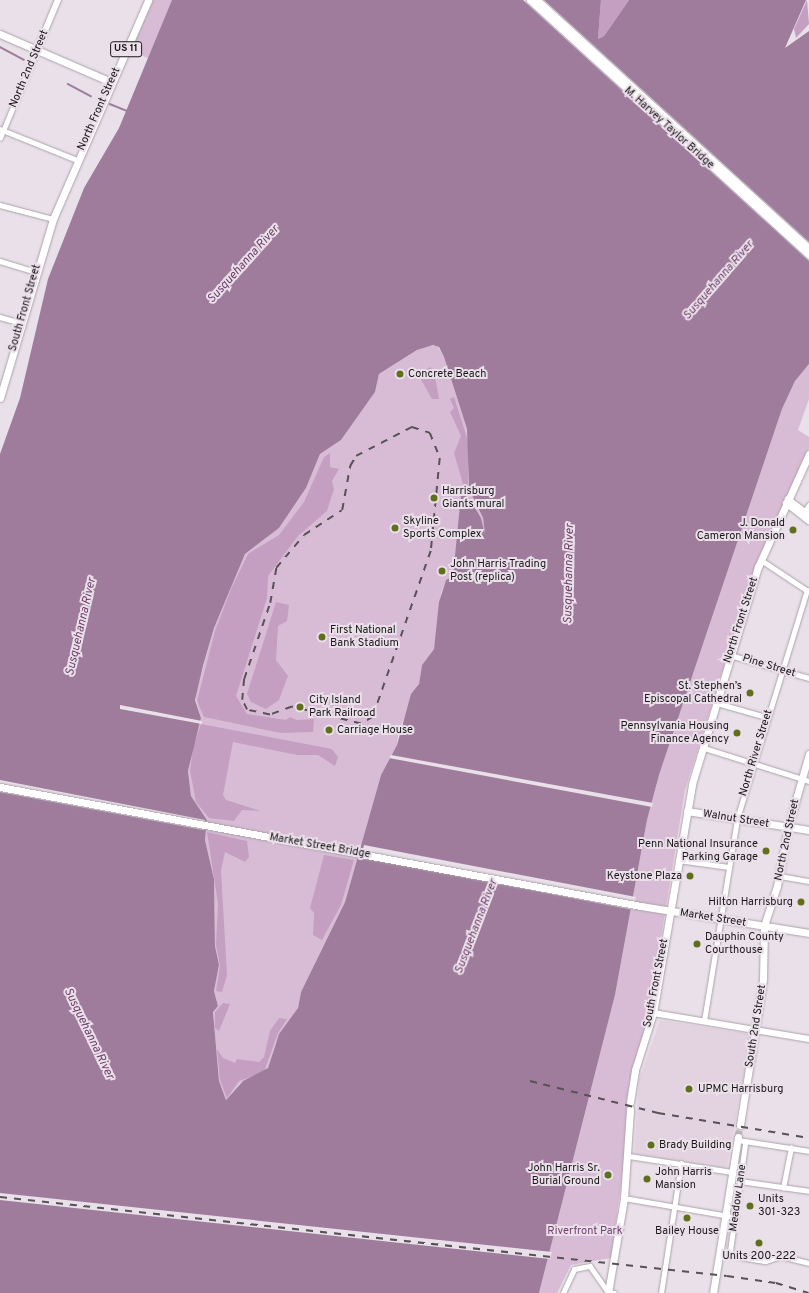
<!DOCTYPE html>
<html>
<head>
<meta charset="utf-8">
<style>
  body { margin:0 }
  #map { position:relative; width:809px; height:1293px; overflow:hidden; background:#eae0e9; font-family:Overpass,sans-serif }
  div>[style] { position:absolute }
  .built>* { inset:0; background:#e3d3e1 }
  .green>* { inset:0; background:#d8bcd5 }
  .forest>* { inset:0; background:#c49fc1 }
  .water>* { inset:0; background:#9f7c9c }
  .pier>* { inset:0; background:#eae0e9 }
  .stream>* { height:1.5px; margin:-0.75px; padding:0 0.75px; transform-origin:0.75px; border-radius:0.75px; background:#9f7c9c }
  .primary-tunnel>* { height:7px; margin-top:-3.5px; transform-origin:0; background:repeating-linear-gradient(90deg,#c0b8bf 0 7px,transparent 0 10.5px) }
  .roads { filter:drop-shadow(0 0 1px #aba2aa) drop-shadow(0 0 1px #aba2aa) }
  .minor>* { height:4.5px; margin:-2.25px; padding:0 2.25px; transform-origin:2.25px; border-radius:2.25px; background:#fff }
  .tertiary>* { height:5.5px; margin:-2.75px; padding:0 2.75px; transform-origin:2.75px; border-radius:2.75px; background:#fff }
  .secondary>* { height:6px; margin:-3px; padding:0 3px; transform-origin:3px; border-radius:3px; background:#fff }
  .primary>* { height:7px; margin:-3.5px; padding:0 3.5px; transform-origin:3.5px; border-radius:3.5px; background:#fff }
  .rail>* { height:1.5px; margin-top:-0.75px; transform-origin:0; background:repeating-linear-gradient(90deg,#585257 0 7px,transparent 0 14px) }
  .dots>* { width:11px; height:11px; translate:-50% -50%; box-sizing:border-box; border:2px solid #eae0e9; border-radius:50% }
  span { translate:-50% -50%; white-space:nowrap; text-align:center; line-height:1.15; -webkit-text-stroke:4px #eae0e9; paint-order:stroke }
  .shield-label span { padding:1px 3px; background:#eae0e9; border:1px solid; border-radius:3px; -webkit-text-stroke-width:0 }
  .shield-label { font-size:10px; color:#1a1619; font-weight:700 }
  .street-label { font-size:11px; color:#1a1619 }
  .poi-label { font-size:11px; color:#1a1619 }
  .left { translate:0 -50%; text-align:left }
  .right { translate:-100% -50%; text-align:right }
  .park-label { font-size:11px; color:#71406e }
  .water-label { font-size:12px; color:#6e3e6b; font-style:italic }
</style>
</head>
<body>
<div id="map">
  <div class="built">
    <div style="clip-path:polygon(660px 1020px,751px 1034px,727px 1168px,634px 1154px,639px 1080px)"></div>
  </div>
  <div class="green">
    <div style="clip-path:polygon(152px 0,173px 0,150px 59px,129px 50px)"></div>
    <div style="clip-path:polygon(437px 345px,444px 357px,467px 429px,469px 489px,483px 518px,485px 534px,481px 518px,461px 495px,456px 562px,453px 576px,446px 580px,441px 593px,434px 649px,422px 665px,419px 684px,399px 730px,397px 745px,381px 775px,345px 902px,301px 992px,298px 1008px,276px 1042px,268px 1068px,240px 1083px,226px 1100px,219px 1081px,213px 1012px,218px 1006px,214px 991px,219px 965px,215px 946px,214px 879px,205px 840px,207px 820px,191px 796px,188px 771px,201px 718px,195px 697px,214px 628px,245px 554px,279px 528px,306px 488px,320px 454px,341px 440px,375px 392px,379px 374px,422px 347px)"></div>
    <div style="clip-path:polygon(809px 364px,809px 399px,798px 430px,809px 437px,809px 448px,756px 564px,685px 790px,649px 1012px,627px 1098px,625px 1155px,611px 1258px,571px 1265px,557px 1293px,539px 1293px,615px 995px,647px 820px,659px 775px,782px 409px,795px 381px)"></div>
  </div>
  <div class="forest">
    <div style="clip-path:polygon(601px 0,629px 0,604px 36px,598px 39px)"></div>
    <div style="clip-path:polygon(807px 0,809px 24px,796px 38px,794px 29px)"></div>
    <div style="clip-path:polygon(430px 367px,434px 371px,439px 399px,432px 399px,419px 376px)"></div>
    <div style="clip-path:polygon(454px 397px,468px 441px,468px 490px,465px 491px,454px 453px,461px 436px,450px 412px,454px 408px,450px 399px)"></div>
    <div style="clip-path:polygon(330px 453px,330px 467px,339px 469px,332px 481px,334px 489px,327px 511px,298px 536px,268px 576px,267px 598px,236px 696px,247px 714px,286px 720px,290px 717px,297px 720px,314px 719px,313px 732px,281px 733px,204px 717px,197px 701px,215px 631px,231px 589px,248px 554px,279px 535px,304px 502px,324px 457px)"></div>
    <div style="clip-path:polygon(276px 602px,289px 605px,287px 621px,278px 626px,276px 660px,288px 676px,279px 700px,266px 709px,251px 702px,247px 694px)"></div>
    <div style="clip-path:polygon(201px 724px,332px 749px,338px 757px,335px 766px,318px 755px,297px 755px,233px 742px,223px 795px,226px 800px,261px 811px,242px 810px,234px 821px,209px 818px,196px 802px,190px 771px,193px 748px)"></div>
    <div style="clip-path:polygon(207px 832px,247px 841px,249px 857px,245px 862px,225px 852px,221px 870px,227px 975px,222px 992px,216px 991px,220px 966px,216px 945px,218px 904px)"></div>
    <div style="clip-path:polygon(324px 855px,354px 860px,341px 905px,322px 940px,313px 935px,314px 913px,310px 908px)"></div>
    <div style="clip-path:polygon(223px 1003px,230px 1004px,219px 1031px,215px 1028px,215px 1012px)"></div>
    <div style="clip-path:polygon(279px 1018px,287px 1019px,278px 1033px,264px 1072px,239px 1081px,227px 1098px,220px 1080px,217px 1049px,223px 1058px,235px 1063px,237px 1059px,259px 1062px,264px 1057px,270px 1031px)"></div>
  </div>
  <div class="water">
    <div style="clip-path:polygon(evenodd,172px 0,601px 0,598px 39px,604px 36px,629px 0,806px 0,785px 48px,809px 31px,809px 364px,795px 381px,782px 409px,659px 775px,647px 820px,615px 995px,539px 1293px,0 1293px,0 454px,20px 398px,48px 279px,84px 188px,119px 128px,172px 0,433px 345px,439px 347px,444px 357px,467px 429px,469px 489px,483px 518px,485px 534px,481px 518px,466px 493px,461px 495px,453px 576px,446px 580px,439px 602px,434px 649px,422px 665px,419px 684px,411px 694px,397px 745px,381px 775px,345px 902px,301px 992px,298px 1008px,279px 1034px,268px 1068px,243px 1081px,226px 1100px,219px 1081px,213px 1012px,218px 1006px,214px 991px,219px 965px,215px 946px,214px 879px,205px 840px,207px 820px,191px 796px,188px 771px,201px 718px,195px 700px,203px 666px,214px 628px,245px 554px,279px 528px,306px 488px,320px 454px,341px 440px,375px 392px,379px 374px,417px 350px,433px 345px)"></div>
  </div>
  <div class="pier">
    <div style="clip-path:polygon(523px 0,544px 0,809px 242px,809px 261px)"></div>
    <div style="clip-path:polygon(120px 705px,202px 721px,202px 724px,120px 709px)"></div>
    <div style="clip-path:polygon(391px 755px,653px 803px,652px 807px,389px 758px)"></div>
    <div style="clip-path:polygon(0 780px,205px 820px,204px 830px,0 792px)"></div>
    <div style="clip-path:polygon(364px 845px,636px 897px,634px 910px,361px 857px)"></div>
    <div style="clip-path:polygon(0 1193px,552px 1252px,550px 1259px,0 1200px)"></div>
  </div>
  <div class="stream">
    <div style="left:0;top:47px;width:27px;rotate:28deg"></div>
    <div style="left:68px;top:84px;width:26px;rotate:28deg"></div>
    <div style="left:110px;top:104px;width:18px;rotate:22deg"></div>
  </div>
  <div class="primary-tunnel">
    <div style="left:738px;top:1137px;width:12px;rotate:-81deg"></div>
  </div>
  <div class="roads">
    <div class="minor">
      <div style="left:0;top:129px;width:83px;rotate:21.9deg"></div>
      <div style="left:0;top:138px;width:95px;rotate:-67.2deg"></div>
      <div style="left:0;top:205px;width:55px;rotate:14.8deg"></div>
      <div style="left:0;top:261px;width:37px;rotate:17deg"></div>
      <div style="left:0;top:317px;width:22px;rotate:16deg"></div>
      <div style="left:804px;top:512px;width:9px;rotate:-54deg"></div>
      <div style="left:761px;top:560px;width:56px;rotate:33.4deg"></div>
      <div style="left:730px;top:655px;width:82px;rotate:16.2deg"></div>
      <div style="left:717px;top:703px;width:51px;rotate:15.9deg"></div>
      <div style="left:704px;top:748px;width:110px;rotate:17.4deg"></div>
      <div style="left:678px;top:860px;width:51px;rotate:7.8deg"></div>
      <div style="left:780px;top:876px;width:29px;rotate:10deg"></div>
      <div style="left:704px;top:1021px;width:205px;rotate:-80.7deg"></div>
      <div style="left:737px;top:819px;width:239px;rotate:-73deg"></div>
      <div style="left:738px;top:1140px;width:72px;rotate:8.8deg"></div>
      <div style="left:746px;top:1141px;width:115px;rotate:98deg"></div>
      <div style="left:730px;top:1255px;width:36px;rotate:10deg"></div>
      <div style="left:765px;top:1261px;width:17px;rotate:-17deg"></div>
      <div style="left:781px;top:1256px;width:29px;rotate:14deg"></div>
      <div style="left:629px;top:1156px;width:104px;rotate:8.8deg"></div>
      <div style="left:740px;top:1181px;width:70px;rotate:8.2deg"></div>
      <div style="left:783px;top:1188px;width:41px;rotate:-78.7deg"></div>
      <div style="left:624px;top:1198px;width:113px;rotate:9.7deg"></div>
      <div style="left:563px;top:1293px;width:26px;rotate:-65deg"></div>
      <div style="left:574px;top:1269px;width:16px;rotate:-11deg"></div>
      <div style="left:590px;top:1266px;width:32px;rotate:55deg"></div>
      <div style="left:608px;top:1292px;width:6px;rotate:9deg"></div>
      <div style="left:661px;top:1293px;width:131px;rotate:-81.2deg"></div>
    </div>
    <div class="tertiary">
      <div style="left:37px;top:50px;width:54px;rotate:-67.2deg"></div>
      <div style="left:788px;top:499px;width:26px;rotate:37deg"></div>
      <div style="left:786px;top:503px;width:29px;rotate:38deg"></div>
    </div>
    <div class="secondary">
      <div style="left:653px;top:1013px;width:158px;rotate:9.5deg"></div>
    </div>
    <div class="primary">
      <div style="left:530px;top:0;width:378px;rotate:42.4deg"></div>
      <div style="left:537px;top:0;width:368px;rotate:42.4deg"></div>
      <div style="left:0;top:34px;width:121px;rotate:23.4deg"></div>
      <div style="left:0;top:398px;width:187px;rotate:-73.5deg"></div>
      <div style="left:53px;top:219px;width:239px;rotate:-66.5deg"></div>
      <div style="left:0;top:787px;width:652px;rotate:10.52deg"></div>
      <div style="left:641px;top:906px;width:170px;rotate:9.1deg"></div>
      <div style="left:687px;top:811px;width:123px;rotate:8.9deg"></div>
      <div style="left:630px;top:1102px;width:32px;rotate:-81deg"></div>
      <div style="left:635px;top:1070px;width:60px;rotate:-72.5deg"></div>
      <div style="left:653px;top:1013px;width:232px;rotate:-80.3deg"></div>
      <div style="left:692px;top:784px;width:227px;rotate:-73.1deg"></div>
      <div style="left:758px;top:567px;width:124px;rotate:-65.7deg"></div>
      <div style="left:740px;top:1125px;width:148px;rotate:-81deg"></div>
      <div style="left:763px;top:979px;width:53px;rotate:-88.9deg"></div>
      <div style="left:764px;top:926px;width:42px;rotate:-72deg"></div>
      <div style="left:777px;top:886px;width:60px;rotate:-79.4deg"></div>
      <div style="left:788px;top:827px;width:76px;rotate:-74deg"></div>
      <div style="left:608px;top:1293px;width:96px;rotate:-80.4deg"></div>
      <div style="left:624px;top:1198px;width:89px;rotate:-86.1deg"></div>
      <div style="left:713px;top:1293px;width:158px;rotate:-80.9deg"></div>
    </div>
  </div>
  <div class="rail">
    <div style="left:412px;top:427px;width:19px;rotate:18deg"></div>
    <div style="left:430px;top:433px;width:27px;rotate:68deg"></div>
    <div style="left:440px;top:458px;width:93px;rotate:95.5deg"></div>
    <div style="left:431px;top:551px;width:176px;rotate:109.3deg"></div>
    <div style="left:373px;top:717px;width:14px;rotate:150deg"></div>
    <div style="left:361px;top:724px;width:71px;rotate:-166.2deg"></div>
    <div style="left:292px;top:707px;width:23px;rotate:160deg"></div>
    <div style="left:270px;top:715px;width:24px;rotate:-168deg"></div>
    <div style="left:247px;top:710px;width:11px;rotate:-117deg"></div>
    <div style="left:242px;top:700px;width:21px;rotate:-85deg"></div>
    <div style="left:244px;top:679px;width:80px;rotate:-71.1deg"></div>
    <div style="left:270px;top:603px;width:36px;rotate:-80deg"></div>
    <div style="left:276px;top:568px;width:43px;rotate:-49.7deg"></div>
    <div style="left:304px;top:535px;width:45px;rotate:-33.3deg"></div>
    <div style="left:342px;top:510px;width:45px;rotate:-79.7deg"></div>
    <div style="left:350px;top:466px;width:12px;rotate:-59deg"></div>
    <div style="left:356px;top:456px;width:63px;rotate:-27.4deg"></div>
    <div style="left:530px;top:1081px;width:132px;rotate:14deg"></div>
    <div style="left:658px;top:1113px;width:153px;rotate:9.4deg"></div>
    <div style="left:0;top:1197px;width:731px;rotate:6.2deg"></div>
    <div style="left:727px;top:1276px;width:49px;rotate:8.1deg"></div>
    <div style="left:776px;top:1283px;width:34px;rotate:17deg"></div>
  </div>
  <div class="dots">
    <div style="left:400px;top:374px;background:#606f1b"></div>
    <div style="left:434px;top:498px;background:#606f1b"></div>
    <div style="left:395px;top:528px;background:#606f1b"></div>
    <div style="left:793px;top:530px;background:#606f1b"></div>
    <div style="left:442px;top:571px;background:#606f1b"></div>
    <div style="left:322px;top:637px;background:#606f1b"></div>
    <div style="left:750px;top:693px;background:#606f1b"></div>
    <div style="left:300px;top:707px;background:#606f1b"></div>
    <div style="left:329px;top:730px;background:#606f1b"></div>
    <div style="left:737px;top:733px;background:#606f1b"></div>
    <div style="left:766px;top:851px;background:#606f1b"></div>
    <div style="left:690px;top:876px;background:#606f1b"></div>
    <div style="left:801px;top:902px;background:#606f1b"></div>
    <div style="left:697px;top:944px;background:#606f1b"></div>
    <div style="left:689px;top:1089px;background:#606f1b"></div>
    <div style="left:651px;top:1145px;background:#606f1b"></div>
    <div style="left:608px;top:1175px;background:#606f1b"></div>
    <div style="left:647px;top:1179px;background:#606f1b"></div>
    <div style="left:750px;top:1206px;background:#606f1b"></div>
    <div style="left:687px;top:1218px;background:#606f1b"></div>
    <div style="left:759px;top:1243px;background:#606f1b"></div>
  </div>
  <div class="shield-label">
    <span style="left:126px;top:49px">US 11</span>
  </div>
  <div class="street-label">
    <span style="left:29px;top:69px;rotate:-67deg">North 2nd Street</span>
    <span style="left:99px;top:109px;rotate:-66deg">North Front Street</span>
    <span style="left:669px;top:128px;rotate:42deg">M. Harvey Taylor Bridge</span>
    <span style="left:25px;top:308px;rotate:-74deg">South Front Street</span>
    <span style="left:741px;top:620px;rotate:-72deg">North Front Street</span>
    <span style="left:769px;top:666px;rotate:17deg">Pine Street</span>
    <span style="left:756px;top:753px;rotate:-73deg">North River Street</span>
    <span style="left:736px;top:819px;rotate:9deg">Walnut Street</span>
    <span style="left:787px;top:840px;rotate:-78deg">North 2nd Street</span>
    <span style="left:320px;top:846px;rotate:10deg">Market Street Bridge</span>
    <span style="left:713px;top:918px;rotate:9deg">Market Street</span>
    <span style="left:656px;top:983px;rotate:-79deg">South Front Street</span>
    <span style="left:756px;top:1026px;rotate:-81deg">South 2nd Street</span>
    <span style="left:738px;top:1198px;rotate:-82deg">Meadow Lane</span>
  </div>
  <div class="poi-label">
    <span class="left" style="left:408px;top:374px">Concrete Beach</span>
    <span class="left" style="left:442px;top:498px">Harrisburg<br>Giants mural</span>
    <span class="left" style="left:403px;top:528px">Skyline<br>Sports Complex</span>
    <span class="right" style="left:785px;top:530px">J. Donald<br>Cameron Mansion</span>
    <span class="left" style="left:450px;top:571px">John Harris Trading<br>Post (replica)</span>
    <span class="left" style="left:330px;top:637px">First National<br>Bank Stadium</span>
    <span class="right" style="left:742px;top:693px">St. Stephen’s<br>Episcopal Cathedral</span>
    <span class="left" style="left:309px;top:707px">City Island<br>Park Railroad</span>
    <span class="right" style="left:729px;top:733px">Pennsylvania Housing<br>Finance Agency</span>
    <span class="left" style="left:337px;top:730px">Carriage House</span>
    <span class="right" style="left:758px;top:851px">Penn National Insurance<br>Parking Garage</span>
    <span class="right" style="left:682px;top:876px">Keystone Plaza</span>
    <span class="right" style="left:793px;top:902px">Hilton Harrisburg</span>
    <span class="left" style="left:705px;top:944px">Dauphin County<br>Courthouse</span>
    <span class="left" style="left:698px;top:1089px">UPMC Harrisburg</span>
    <span class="left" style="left:659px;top:1145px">Brady Building</span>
    <span class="right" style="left:600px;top:1175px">John Harris Sr.<br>Burial Ground</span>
    <span class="left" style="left:655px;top:1179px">John Harris<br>Mansion</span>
    <span class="left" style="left:758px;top:1206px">Units<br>301-323</span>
    <span style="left:687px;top:1231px">Bailey House</span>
    <span style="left:759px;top:1256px">Units 200-222</span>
  </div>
  <div class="park-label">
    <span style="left:585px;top:1231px">Riverfront Park</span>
  </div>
  <div class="water-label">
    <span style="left:244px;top:265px;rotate:-48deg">Susquehanna River</span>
    <span style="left:719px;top:281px;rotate:-49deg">Susquehanna River</span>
    <span style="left:570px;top:574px;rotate:-89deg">Susquehanna River</span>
    <span style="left:82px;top:627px;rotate:-77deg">Susquehanna River</span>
    <span style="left:477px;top:927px;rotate:-69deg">Susquehanna River</span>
    <span style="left:88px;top:1034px;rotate:64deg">Susquehanna River</span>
  </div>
</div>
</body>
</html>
